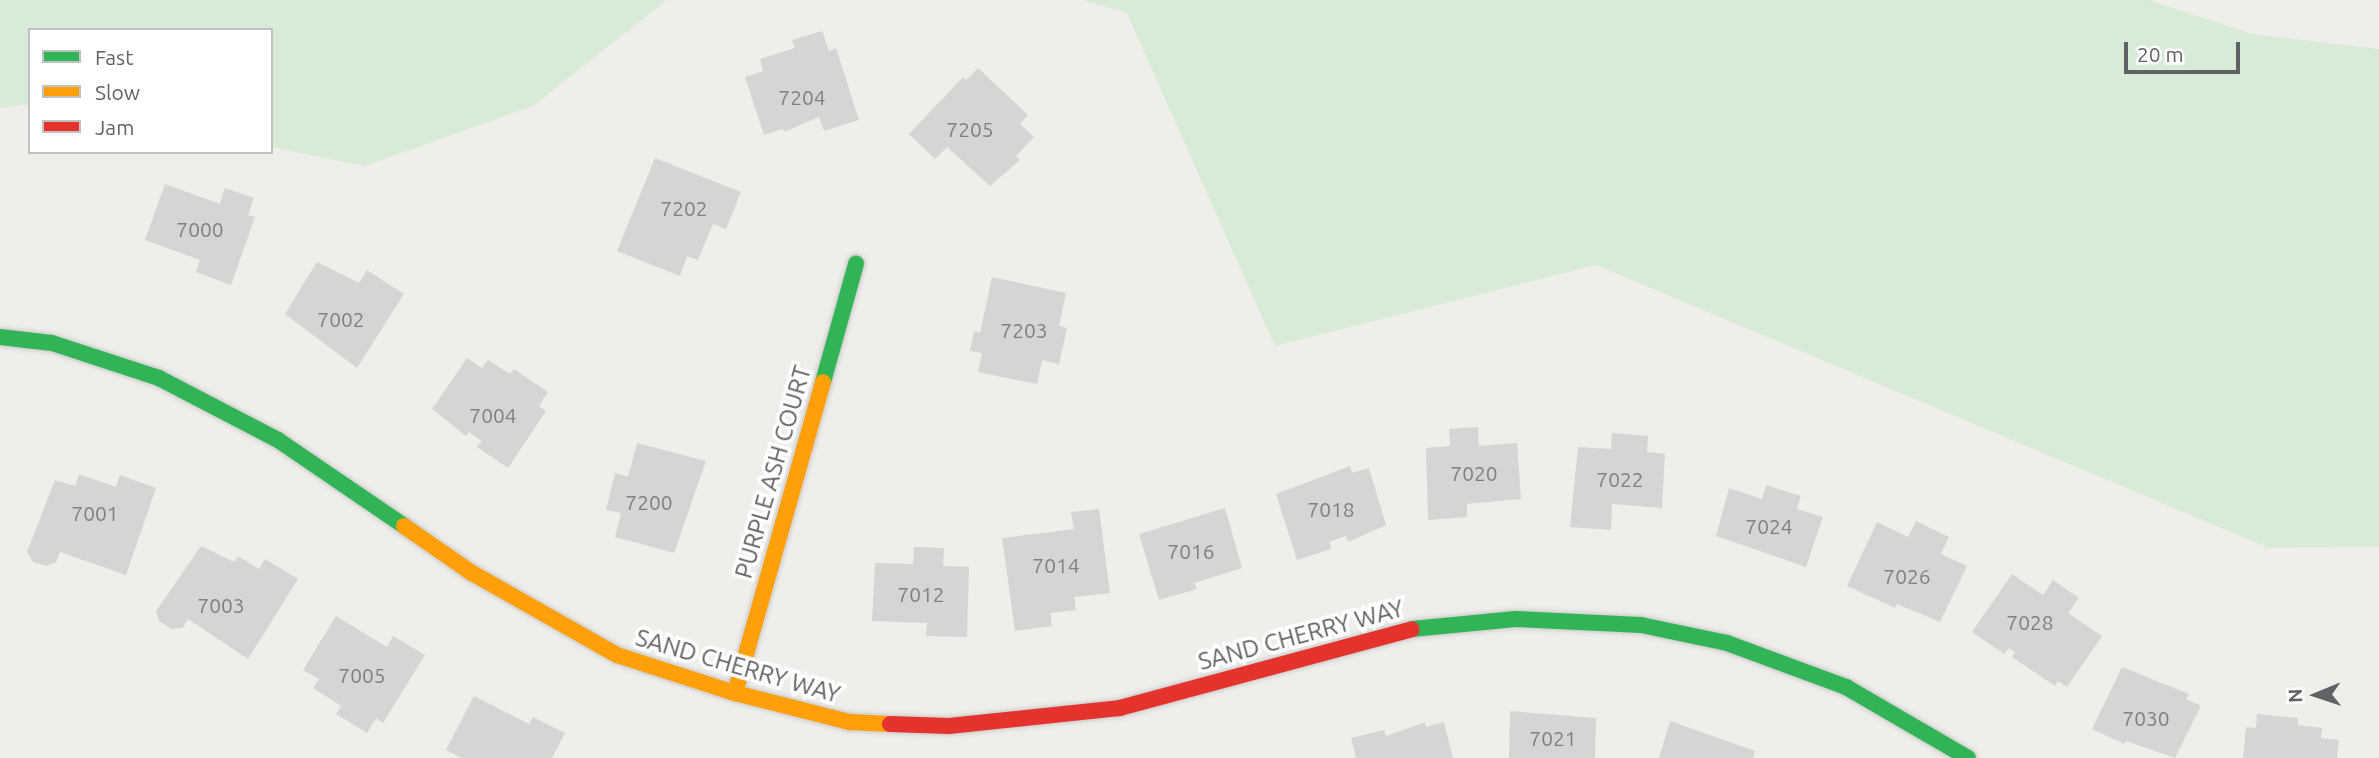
<!DOCTYPE html>
<html>
<head>
<meta charset="utf-8">
<style>
  body { margin:0 }
  #map { position:relative; width:2379px; height:758px; overflow:hidden; background:#efeeea; font-family:Ubuntu,sans-serif }
  div>[style] { position:absolute }
  .green>* { inset:0; background:#d8ebd6 }
  .building>* { inset:0; background:#d6d5d3 }
  .roads { filter:drop-shadow(0 0 2px #cacacb) drop-shadow(0 0 2px #cacacb) }
  .fast>* { height:16px; margin:-8px; padding:0 8px; transform-origin:8px; border-radius:8px; background:#30b455 }
  .slow>* { height:16px; margin:-8px; padding:0 8px; transform-origin:8px; border-radius:8px; background:#ff9f0a }
  .jam>* { height:16px; margin:-8px; padding:0 8px; transform-origin:8px; border-radius:8px; background:#e5322d }
  span { translate:-50% -50%; white-space:nowrap; text-align:center; line-height:1.15; -webkit-text-stroke:7px #fff; paint-order:stroke }
  .number-label { font-size:21px; color:#7e8184 }
  .number-label span { -webkit-text-stroke-width:0 }
  .street-label { font-size:24px; color:#5f6368 }
  .legend { position:absolute; left:28px; top:28px; width:245px; height:126px; box-sizing:border-box; background:#fff; border:2px solid #bfc1c3; margin:0; padding:9px 12px; list-style:none; font-size:21px; color:#5f6368 }
  .legend li { display:flex; align-items:center; gap:14px; height:35px }
  .legend b { width:35px; border:2px solid #bfc1c3 }
  .north { position:absolute; left:2281px; top:660px; width:70px; height:70px; -webkit-text-stroke:5px #fff; paint-order:stroke; rotate:268deg; font-size:19px; font-weight:700; line-height:28px; text-align:center; color:#5f6368 }
  .north::after { content:''; display:block; margin:auto; width:24px; height:32px; background:#5f6368; clip-path:polygon(50% 0,100% 100%,50% 72%,0 100%) }
  .scale { position:absolute; left:2124px; top:42px; width:116px; height:32px; box-sizing:border-box; border:4px solid #5f6368; border-top:0; padding-left:9px; font-size:21px; line-height:24px; white-space:nowrap; color:#5f6368; -webkit-text-stroke:5px #fff; paint-order:stroke }
</style>
</head>
<body>
<div id="map">
  <div class="green">
    <div style="clip-path:polygon(0 0,667px 0,533px 106px,365px 166px,271px 147px,271px 30px,30px 30px,30px 104px,0 108px)"></div>
    <div style="clip-path:polygon(1082px 0,2149px 0,2253px 34px,2379px 49px,2379px 547px,2269px 548px,1596px 265px,1275px 346px,1127px 13px)"></div>
  </div>
  <div class="building">
    <div style="clip-path:polygon(822px 31px,829px 51px,836px 48px,859px 120px,824px 131px,819px 117px,784px 132px,783px 129px,764px 135px,745px 77px,763px 71px,760px 59px,795px 48px,792px 40px)"></div>
    <div style="clip-path:polygon(978px 68px,1028px 115px,1020px 124px,1034px 137px,1016px 156px,1020px 160px,990px 186px,947px 147px,935px 159px,909px 134px,963px 77px,966px 80px)"></div>
    <div style="clip-path:polygon(655px 158px,741px 192px,726px 229px,713px 224px,698px 260px,687px 256px,680px 276px,617px 251px)"></div>
    <div style="clip-path:polygon(165px 184px,220px 204px,225px 188px,254px 198px,248px 215px,255px 217px,231px 285px,196px 272px,200px 260px,145px 240px)"></div>
    <div style="clip-path:polygon(317px 262px,359px 283px,367px 270px,404px 294px,357px 368px,285px 314px)"></div>
    <div style="clip-path:polygon(992px 277px,1066px 293px,1059px 326px,1067px 328px,1059px 364px,1042px 360px,1037px 384px,978px 372px,982px 353px,970px 351px,974px 331px,980px 333px)"></div>
    <div style="clip-path:polygon(467px 358px,482px 368px,488px 360px,510px 374px,514px 369px,548px 392px,539px 406px,546px 411px,508px 468px,477px 447px,482px 441px,469px 432px,466px 436px,432px 409px)"></div>
    <div style="clip-path:polygon(1478px 427px,1479px 446px,1517px 443px,1521px 499px,1467px 504px,1467px 517px,1428px 520px,1426px 448px,1450px 446px,1449px 429px)"></div>
    <div style="clip-path:polygon(1612px 433px,1648px 436px,1647px 452px,1665px 454px,1662px 508px,1612px 504px,1611px 530px,1570px 527px,1578px 447px,1611px 449px)"></div>
    <div style="clip-path:polygon(637px 443px,706px 461px,674px 553px,615px 537px,621px 513px,606px 510px,615px 473px,628px 477px)"></div>
    <div style="clip-path:polygon(1350px 466px,1352px 473px,1369px 468px,1386px 525px,1348px 542px,1346px 536px,1329px 542px,1331px 549px,1297px 560px,1276px 494px)"></div>
    <div style="clip-path:polygon(79px 474px,116px 487px,120px 475px,156px 488px,126px 575px,60px 552px,56px 562px,46px 566px,33px 562px,27px 552px,55px 480px,75px 486px)"></div>
    <div style="clip-path:polygon(1766px 485px,1801px 496px,1797px 509px,1823px 517px,1806px 567px,1716px 536px,1729px 488px,1762px 499px)"></div>
    <div style="clip-path:polygon(1225px 508px,1242px 568px,1194px 583px,1197px 589px,1159px 600px,1139px 534px)"></div>
    <div style="clip-path:polygon(1099px 509px,1110px 593px,1074px 597px,1076px 610px,1050px 613px,1052px 626px,1015px 631px,1002px 538px,1074px 529px,1071px 512px)"></div>
    <div style="clip-path:polygon(1916px 521px,1949px 537px,1941px 554px,1967px 566px,1940px 622px,1897px 604px,1895px 608px,1847px 586px,1877px 522px,1908px 537px)"></div>
    <div style="clip-path:polygon(201px 546px,234px 562px,238px 556px,259px 569px,265px 559px,298px 579px,248px 659px,188px 619px,183px 628px,172px 629px,159px 621px,156px 611px)"></div>
    <div style="clip-path:polygon(914px 547px,944px 548px,943px 566px,969px 567px,967px 637px,926px 636px,927px 623px,872px 621px,875px 563px,913px 564px)"></div>
    <div style="clip-path:polygon(2012px 574px,2043px 595px,2053px 580px,2079px 598px,2068px 613px,2102px 636px,2067px 687px,2058px 681px,2055px 686px,2012px 657px,2015px 652px,2009px 648px,2004px 654px,1972px 632px)"></div>
    <div style="clip-path:polygon(336px 616px,387px 647px,393px 636px,425px 655px,383px 723px,376px 718px,367px 733px,336px 714px,341px 706px,313px 688px,319px 679px,303px 670px)"></div>
    <div style="clip-path:polygon(2122px 667px,2189px 694px,2186px 699px,2201px 706px,2175px 758px,2126px 741px,2124px 744px,2092px 729px)"></div>
    <div style="clip-path:polygon(474px 696px,529px 724px,533px 717px,565px 733px,552px 758px,461px 758px,446px 750px)"></div>
    <div style="clip-path:polygon(1510px 711px,1596px 718px,1595px 758px,1509px 758px)"></div>
    <div style="clip-path:polygon(2257px 714px,2298px 718px,2298px 725px,2322px 728px,2321px 738px,2339px 740px,2337px 758px,2243px 758px,2246px 727px,2256px 728px)"></div>
    <div style="clip-path:polygon(1670px 721px,1755px 751px,1753px 758px,1659px 758px)"></div>
    <div style="clip-path:polygon(1425px 722px,1426px 727px,1444px 722px,1453px 758px,1356px 758px,1351px 738px,1384px 730px,1386px 736px)"></div>
  </div>
  <div class="roads">
    <div class="fast">
      <div style="left:0;top:337px;width:52px;rotate:6.6deg"></div>
      <div style="left:52px;top:343px;width:113px;rotate:18.1deg"></div>
      <div style="left:159px;top:378px;width:134px;rotate:27.5deg"></div>
      <div style="left:278px;top:440px;width:153px;rotate:34.3deg"></div>
      <div style="left:823px;top:382px;width:123px;rotate:-74.4deg"></div>
      <div style="left:1412px;top:629px;width:104px;rotate:-5.5deg"></div>
      <div style="left:1516px;top:619px;width:125px;rotate:2.7deg"></div>
      <div style="left:1641px;top:625px;width:88px;rotate:11.8deg"></div>
      <div style="left:1727px;top:643px;width:127px;rotate:20.3deg"></div>
      <div style="left:1846px;top:687px;width:141px;rotate:30.2deg"></div>
    </div>
    <div class="slow">
      <div style="left:404px;top:526px;width:83px;rotate:34.7deg"></div>
      <div style="left:472px;top:573px;width:167px;rotate:29.5deg"></div>
      <div style="left:617px;top:655px;width:124px;rotate:17.9deg"></div>
      <div style="left:735px;top:693px;width:119px;rotate:14.2deg"></div>
      <div style="left:850px;top:722px;width:40px;rotate:2.9deg"></div>
      <div style="left:735px;top:693px;width:323px;rotate:-74.2deg"></div>
    </div>
    <div class="jam">
      <div style="left:890px;top:724px;width:59px;rotate:1.9deg"></div>
      <div style="left:949px;top:726px;width:172px;rotate:-6deg"></div>
      <div style="left:1120px;top:708px;width:302px;rotate:-15.1deg"></div>
    </div>
  </div>
  <div class="number-label">
    <span style="left:802px;top:97px">7204</span>
    <span style="left:970px;top:129px">7205</span>
    <span style="left:684px;top:208px">7202</span>
    <span style="left:200px;top:229px">7000</span>
    <span style="left:341px;top:319px">7002</span>
    <span style="left:1024px;top:330px">7203</span>
    <span style="left:493px;top:415px">7004</span>
    <span style="left:1474px;top:473px">7020</span>
    <span style="left:1620px;top:479px">7022</span>
    <span style="left:649px;top:502px">7200</span>
    <span style="left:1331px;top:509px">7018</span>
    <span style="left:95px;top:513px">7001</span>
    <span style="left:1769px;top:526px">7024</span>
    <span style="left:1191px;top:551px">7016</span>
    <span style="left:1056px;top:565px">7014</span>
    <span style="left:1907px;top:576px">7026</span>
    <span style="left:921px;top:594px">7012</span>
    <span style="left:221px;top:605px">7003</span>
    <span style="left:2030px;top:622px">7028</span>
    <span style="left:362px;top:675px">7005</span>
    <span style="left:2146px;top:718px">7030</span>
    <span style="left:1553px;top:738px">7021</span>
  </div>
  <div class="street-label">
    <span style="left:773px;top:472px;rotate:-74deg">PURPLE ASH COURT</span>
    <span style="left:1301px;top:635px;rotate:-15deg">SAND CHERRY WAY</span>
    <span style="left:738px;top:666px;rotate:16deg">SAND CHERRY WAY</span>
  </div>
  <ul class="legend">
  <li><b style="height:9px;background:#30b455"></b>Fast</li>
  <li><b style="height:9px;background:#ff9f0a"></b>Slow</li>
  <li><b style="height:9px;background:#e5322d"></b>Jam</li>
  </ul>
  <div class="north">N</div>
  <div class="scale">20 m</div>
</div>
</body>
</html>
